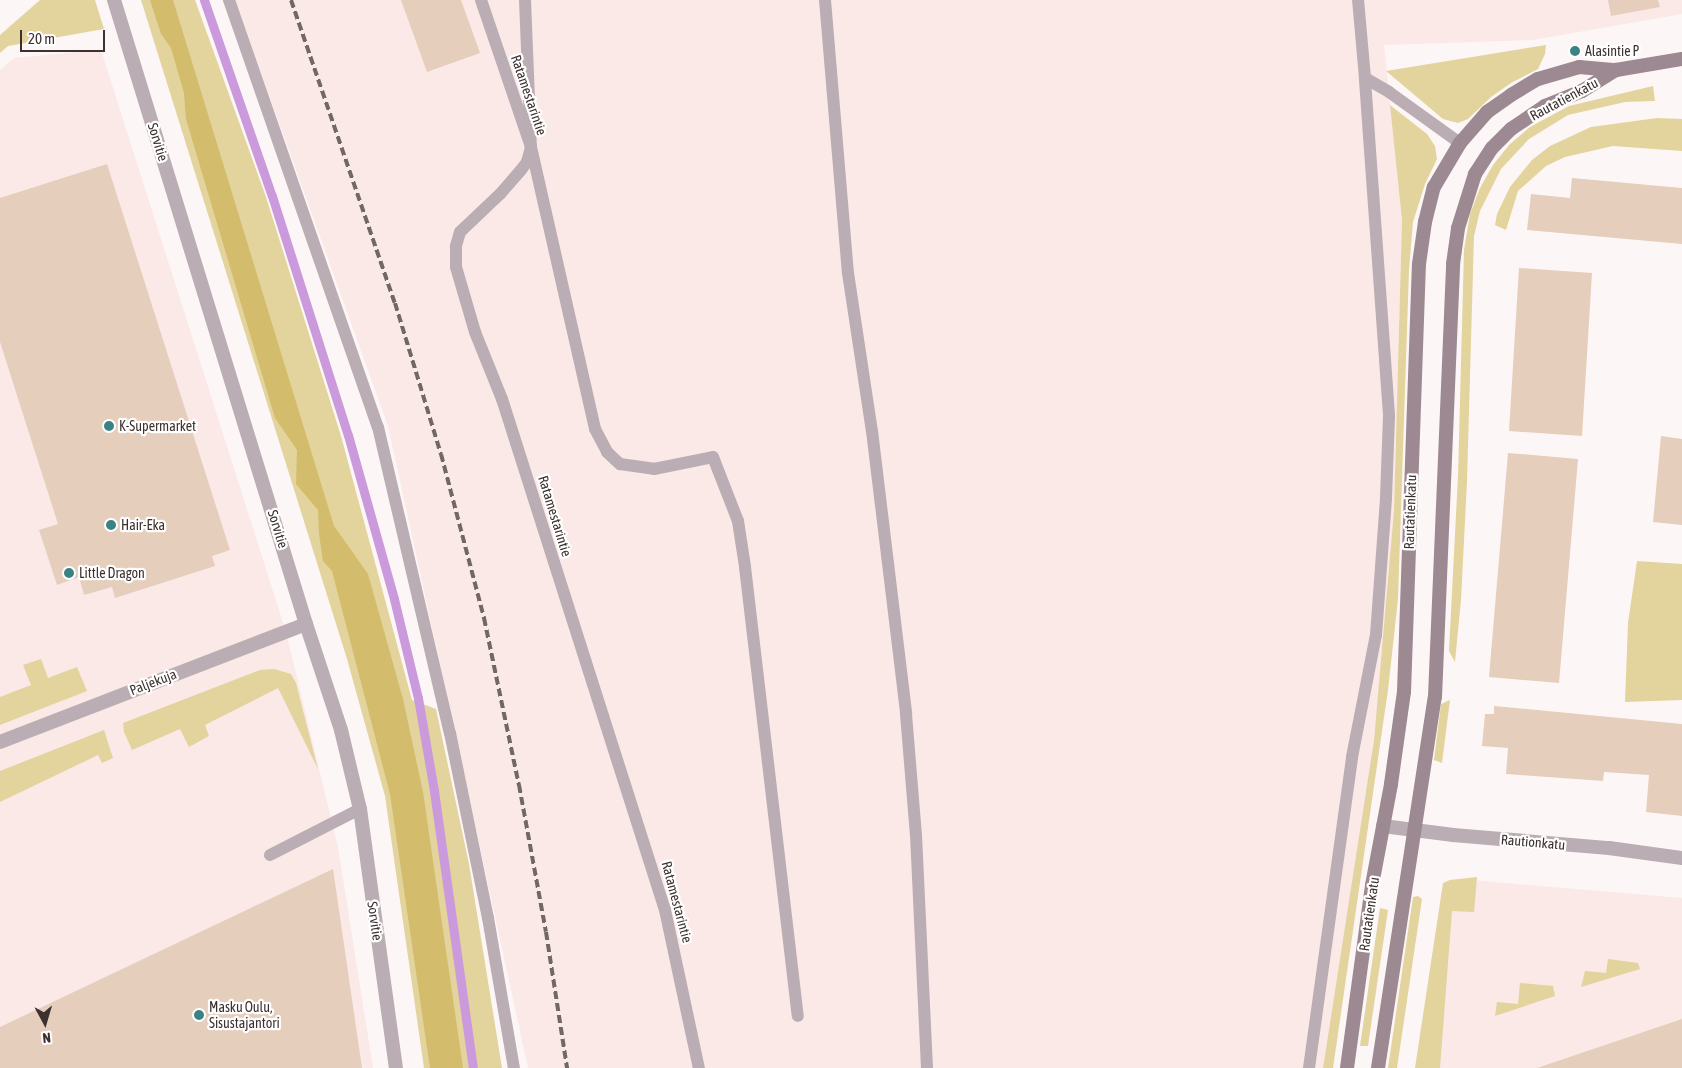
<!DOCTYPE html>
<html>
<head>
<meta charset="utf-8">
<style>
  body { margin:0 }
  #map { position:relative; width:1682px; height:1068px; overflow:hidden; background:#fdf6f6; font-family:"Asap Condensed",sans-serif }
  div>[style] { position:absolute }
  .built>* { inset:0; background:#fae9e7 }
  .green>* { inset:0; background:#e3d39c }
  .forest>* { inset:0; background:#d3bc6b }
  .stream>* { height:9px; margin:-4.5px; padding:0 4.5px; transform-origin:4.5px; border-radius:4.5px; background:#ca9adc }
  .building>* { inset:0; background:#e5cebc }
  .service>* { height:12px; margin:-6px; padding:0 6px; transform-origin:6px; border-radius:6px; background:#baadb3 }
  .minor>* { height:14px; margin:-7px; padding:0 7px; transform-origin:7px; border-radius:7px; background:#baadb3 }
  .secondary>* { height:14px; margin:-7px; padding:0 7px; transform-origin:7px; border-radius:7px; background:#9c8991 }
  .rail>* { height:4px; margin-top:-2px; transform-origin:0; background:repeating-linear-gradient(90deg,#716766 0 8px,transparent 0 12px) }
  .dots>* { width:14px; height:14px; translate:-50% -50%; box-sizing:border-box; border:2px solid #fff; border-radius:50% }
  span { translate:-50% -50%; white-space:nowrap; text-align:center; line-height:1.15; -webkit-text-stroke:4.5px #fff; paint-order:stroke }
  .poi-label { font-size:14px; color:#3d3130 }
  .left { translate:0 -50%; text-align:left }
  .street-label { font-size:14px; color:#3d3130 }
  .north { position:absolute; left:20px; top:998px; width:50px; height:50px; -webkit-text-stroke:4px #fff; paint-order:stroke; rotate:174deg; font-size:14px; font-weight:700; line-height:20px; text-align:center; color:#3d3130 }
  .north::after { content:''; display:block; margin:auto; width:18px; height:22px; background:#3d3130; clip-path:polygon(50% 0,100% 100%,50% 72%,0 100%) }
  .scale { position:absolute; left:20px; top:30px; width:85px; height:22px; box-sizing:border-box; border:2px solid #3d3130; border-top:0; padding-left:6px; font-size:15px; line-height:18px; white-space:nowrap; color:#3d3130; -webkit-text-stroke:4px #fff; paint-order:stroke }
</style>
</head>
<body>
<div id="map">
  <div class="built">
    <div style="clip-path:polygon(235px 0,1682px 0,1682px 14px,1533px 40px,1384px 45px,1402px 220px,1394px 510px,1374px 740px,1323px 1068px,528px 1068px,388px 426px)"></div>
    <div style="clip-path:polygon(101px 50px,286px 632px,338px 847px,373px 1068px,0 1068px,0 70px,14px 58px)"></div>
    <div style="clip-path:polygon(1472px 880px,1682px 898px,1682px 1068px,1422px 1068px,1450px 889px)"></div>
  </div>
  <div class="green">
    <div style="clip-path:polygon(40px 0,95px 0,104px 29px,8px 46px,0 53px,0 35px)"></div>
    <div style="clip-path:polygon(141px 0,195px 0,266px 197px,341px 436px,412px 700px,436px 709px,469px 864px,502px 1068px,424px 1068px,385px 796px,347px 659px)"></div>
    <div style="clip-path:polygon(1546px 45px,1545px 54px,1538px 69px,1511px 83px,1491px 97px,1468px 119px,1458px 123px,1443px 119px,1386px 71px)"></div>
    <div style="clip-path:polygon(1653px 86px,1655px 101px,1625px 102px,1568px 115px,1529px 139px,1501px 169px,1480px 211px,1474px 236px,1467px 481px,1461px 600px,1455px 662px,1449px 651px,1458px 476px,1464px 250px,1470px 214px,1480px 188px,1493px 165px,1510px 144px,1530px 127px,1569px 106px)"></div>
    <div style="clip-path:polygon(1390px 105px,1427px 134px,1435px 146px,1437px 159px,1425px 184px,1413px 222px,1409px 270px,1398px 599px,1388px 690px,1333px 1068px,1323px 1068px,1374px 740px,1394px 510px,1402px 220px)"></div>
    <div style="clip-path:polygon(1657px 118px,1682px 119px,1682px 151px,1613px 146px,1565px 157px,1546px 166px,1518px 191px,1506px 230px,1495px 225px,1497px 214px,1510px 187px,1532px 160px,1550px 146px,1591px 127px)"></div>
    <div style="clip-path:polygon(1637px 561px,1682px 564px,1682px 700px,1625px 702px,1628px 623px)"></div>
    <div style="clip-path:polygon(41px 659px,48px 678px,77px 667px,87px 691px,0 725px,0 697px,31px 685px,23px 665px)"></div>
    <div style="clip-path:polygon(274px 669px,291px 674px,296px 683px,318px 769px,278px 688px,205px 725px,209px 736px,189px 747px,180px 729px,132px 750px,124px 732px,123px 723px,260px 670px)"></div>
    <div style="clip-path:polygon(1450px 700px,1442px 763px,1434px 760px,1441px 704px)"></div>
    <div style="clip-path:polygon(104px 730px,113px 758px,102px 763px,98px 755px,0 802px,0 771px)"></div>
    <div style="clip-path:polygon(1477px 877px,1474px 912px,1452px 911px,1440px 1068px,1415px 1068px,1443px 883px,1450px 880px)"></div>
    <div style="clip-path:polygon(1418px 896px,1422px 899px,1397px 1068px,1388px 1068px,1413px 897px)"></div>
    <div style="clip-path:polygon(1380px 908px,1388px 910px,1368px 1046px,1360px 1046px)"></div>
    <div style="clip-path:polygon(1608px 959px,1638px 963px,1640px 969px,1581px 987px,1585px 971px,1606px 973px)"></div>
    <div style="clip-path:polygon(1520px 983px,1553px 986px,1555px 996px,1495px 1016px,1497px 1002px,1518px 1004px)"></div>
  </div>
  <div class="forest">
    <div style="clip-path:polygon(150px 0,173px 0,334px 526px,368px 574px,403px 699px,423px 792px,463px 1068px,430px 1068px,390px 794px,332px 571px,323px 561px,319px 534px,318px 510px,296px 484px,297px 450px,275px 418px,186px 119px,184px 93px,171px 48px,161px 34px)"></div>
  </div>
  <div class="stream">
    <div style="left:204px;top:0;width:207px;rotate:70.9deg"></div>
    <div style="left:272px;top:196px;width:251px;rotate:72.4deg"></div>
    <div style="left:348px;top:435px;width:170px;rotate:74.3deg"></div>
    <div style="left:394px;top:599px;width:102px;rotate:76.4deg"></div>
    <div style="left:418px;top:698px;width:94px;rotate:80.2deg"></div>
    <div style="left:434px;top:791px;width:280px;rotate:82deg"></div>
  </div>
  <div class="building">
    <div style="clip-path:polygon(401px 0,461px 0,480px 53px,427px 72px)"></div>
    <div style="clip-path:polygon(1608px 0,1658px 0,1660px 7px,1611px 16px)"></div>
    <div style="clip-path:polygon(107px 164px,230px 550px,212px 556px,215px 566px,115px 598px,112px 587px,84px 595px,79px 577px,57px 585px,39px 530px,58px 524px,0 342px,0 198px)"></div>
    <div style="clip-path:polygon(1572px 178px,1682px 188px,1682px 244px,1527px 230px,1531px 194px,1570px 198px)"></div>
    <div style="clip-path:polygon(1519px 268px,1592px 273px,1582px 436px,1509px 431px)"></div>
    <div style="clip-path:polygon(1661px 436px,1682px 439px,1682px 525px,1653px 522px)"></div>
    <div style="clip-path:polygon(1508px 453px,1578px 459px,1559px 683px,1489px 677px)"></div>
    <div style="clip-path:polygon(1494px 706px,1682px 724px,1682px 816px,1646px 812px,1649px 775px,1604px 772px,1603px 781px,1506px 774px,1508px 748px,1482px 746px,1485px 714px,1494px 714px)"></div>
    <div style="clip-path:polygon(333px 869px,362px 1068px,0 1068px,0 1027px)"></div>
    <div style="clip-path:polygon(1682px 1019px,1682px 1068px,1537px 1068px)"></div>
  </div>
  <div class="service">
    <div style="left:229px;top:0;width:452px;rotate:70.8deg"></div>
    <div style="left:378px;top:427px;width:314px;rotate:76.8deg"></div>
    <div style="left:450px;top:733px;width:189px;rotate:78.4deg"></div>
    <div style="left:488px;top:918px;width:152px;rotate:80.2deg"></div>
    <div style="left:481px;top:0;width:155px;rotate:71.2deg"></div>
    <div style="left:531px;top:147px;width:16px;rotate:105deg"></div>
    <div style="left:527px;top:162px;width:10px;rotate:127deg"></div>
    <div style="left:521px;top:170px;width:32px;rotate:131deg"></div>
    <div style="left:500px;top:194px;width:55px;rotate:136.5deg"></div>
    <div style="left:460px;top:232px;width:15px;rotate:106deg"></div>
    <div style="left:456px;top:246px;width:21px;rotate:90deg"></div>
    <div style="left:456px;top:267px;width:68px;rotate:73.7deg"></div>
    <div style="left:475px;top:332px;width:72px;rotate:68.1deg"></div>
    <div style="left:502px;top:399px;width:536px;rotate:72.31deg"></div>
    <div style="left:665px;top:910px;width:162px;rotate:77.9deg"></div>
    <div style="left:525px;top:0;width:147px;rotate:87.7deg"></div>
    <div style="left:531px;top:147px;width:289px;rotate:77.2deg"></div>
    <div style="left:595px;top:429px;width:26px;rotate:62deg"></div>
    <div style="left:607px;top:452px;width:18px;rotate:43deg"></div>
    <div style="left:620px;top:464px;width:34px;rotate:8deg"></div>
    <div style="left:654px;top:469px;width:60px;rotate:-11.5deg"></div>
    <div style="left:713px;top:457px;width:69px;rotate:68.7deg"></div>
    <div style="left:738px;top:521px;width:47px;rotate:81.3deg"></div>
    <div style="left:745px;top:567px;width:452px;rotate:83.3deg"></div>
    <div style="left:825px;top:0;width:274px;rotate:85.2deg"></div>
    <div style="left:848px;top:273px;width:160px;rotate:81.4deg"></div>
    <div style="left:872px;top:431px;width:285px;rotate:83.1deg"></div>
    <div style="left:906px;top:714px;width:121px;rotate:85.3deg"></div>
    <div style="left:916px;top:835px;width:233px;rotate:87.3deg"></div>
    <div style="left:1365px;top:78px;width:28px;rotate:30deg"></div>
    <div style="left:1389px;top:92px;width:87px;rotate:35.7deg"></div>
    <div style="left:270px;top:855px;width:101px;rotate:-27.1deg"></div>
    <div style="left:1309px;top:1068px;width:314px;rotate:-82.1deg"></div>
    <div style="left:1352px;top:757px;width:124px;rotate:-78.9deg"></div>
    <div style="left:1376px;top:635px;width:137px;rotate:-85.8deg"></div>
    <div style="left:1386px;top:498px;width:83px;rotate:-87.9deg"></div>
    <div style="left:1389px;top:415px;width:338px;rotate:-94.1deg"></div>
    <div style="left:1365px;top:78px;width:78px;rotate:-95.1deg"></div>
  </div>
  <div class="minor">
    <div style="left:114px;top:0;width:653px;rotate:72.9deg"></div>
    <div style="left:306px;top:624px;width:112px;rotate:71.7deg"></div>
    <div style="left:341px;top:730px;width:81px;rotate:76.5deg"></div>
    <div style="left:360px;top:809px;width:261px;rotate:82.1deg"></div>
    <div style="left:0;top:742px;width:328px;rotate:-21.1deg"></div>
    <div style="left:1383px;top:826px;width:71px;rotate:7.3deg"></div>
    <div style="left:1453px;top:835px;width:157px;rotate:4.8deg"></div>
    <div style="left:1609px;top:848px;width:74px;rotate:7.8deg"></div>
  </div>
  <div class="secondary">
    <div style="left:1347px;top:1068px;width:185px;rotate:-82.2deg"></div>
    <div style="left:1372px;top:885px;width:103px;rotate:-79.3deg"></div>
    <div style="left:1391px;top:784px;width:93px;rotate:-82deg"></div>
    <div style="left:1404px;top:692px;width:428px;rotate:-88deg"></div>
    <div style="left:1419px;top:264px;width:42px;rotate:-81.9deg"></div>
    <div style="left:1425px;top:222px;width:36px;rotate:-76deg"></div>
    <div style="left:1434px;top:187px;width:51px;rotate:-59.4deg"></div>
    <div style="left:1460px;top:143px;width:41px;rotate:-48.9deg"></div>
    <div style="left:1487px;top:112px;width:29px;rotate:-35deg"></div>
    <div style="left:1511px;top:95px;width:31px;rotate:-31deg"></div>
    <div style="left:1538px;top:79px;width:43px;rotate:-16.3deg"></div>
    <div style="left:1579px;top:67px;width:37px;rotate:5deg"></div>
    <div style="left:1616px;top:70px;width:67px;rotate:-9.5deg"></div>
    <div style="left:1378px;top:1068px;width:375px;rotate:-81.3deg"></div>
    <div style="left:1435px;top:697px;width:433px;rotate:-87.6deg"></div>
    <div style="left:1453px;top:264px;width:36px;rotate:-82deg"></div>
    <div style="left:1458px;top:228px;width:57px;rotate:-72.5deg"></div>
    <div style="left:1475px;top:174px;width:31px;rotate:-57deg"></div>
    <div style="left:1492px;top:148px;width:27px;rotate:-45deg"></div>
    <div style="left:1511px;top:129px;width:41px;rotate:-34.1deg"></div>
    <div style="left:1545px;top:106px;width:40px;rotate:-22deg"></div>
    <div style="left:1582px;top:91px;width:40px;rotate:-32deg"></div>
  </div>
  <div class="rail">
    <div style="left:291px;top:0;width:320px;rotate:71.1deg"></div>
    <div style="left:395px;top:303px;width:158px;rotate:73.1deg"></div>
    <div style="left:441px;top:454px;width:170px;rotate:75.3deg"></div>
    <div style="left:484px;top:618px;width:171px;rotate:78.2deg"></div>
    <div style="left:519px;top:785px;width:149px;rotate:79.6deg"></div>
    <div style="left:546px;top:932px;width:138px;rotate:81.2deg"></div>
  </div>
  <div class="dots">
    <div style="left:1575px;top:51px;background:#3a8384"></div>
    <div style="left:109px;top:426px;background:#3a8384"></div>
    <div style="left:111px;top:525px;background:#3a8384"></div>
    <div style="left:69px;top:573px;background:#3a8384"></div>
    <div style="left:199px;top:1015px;background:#3a8384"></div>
  </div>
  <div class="poi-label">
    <span class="left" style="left:1585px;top:51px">Alasintie P</span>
    <span class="left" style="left:119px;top:426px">K-Supermarket</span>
    <span class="left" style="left:121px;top:525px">Hair-Eka</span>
    <span class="left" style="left:79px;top:573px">Little Dragon</span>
    <span class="left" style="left:209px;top:1015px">Masku Oulu,<br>Sisustajantori</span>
  </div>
  <div class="street-label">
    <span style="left:529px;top:95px;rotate:71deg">Ratamestarintie</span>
    <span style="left:1564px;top:99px;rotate:-28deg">Rautatienkatu</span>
    <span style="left:158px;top:142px;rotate:73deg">Sorvitie</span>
    <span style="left:1410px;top:512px;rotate:-88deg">Rautatienkatu</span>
    <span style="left:555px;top:516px;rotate:73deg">Ratamestarintie</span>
    <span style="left:278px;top:529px;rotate:73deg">Sorvitie</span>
    <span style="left:153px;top:682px;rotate:-21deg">Paljekuja</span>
    <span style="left:1533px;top:842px;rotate:5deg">Rautionkatu</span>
    <span style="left:677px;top:902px;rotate:75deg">Ratamestarintie</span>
    <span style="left:1369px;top:914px;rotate:-82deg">Rautatienkatu</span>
    <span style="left:375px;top:921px;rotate:82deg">Sorvitie</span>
  </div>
  <div class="north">N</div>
  <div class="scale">20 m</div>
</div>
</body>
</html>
